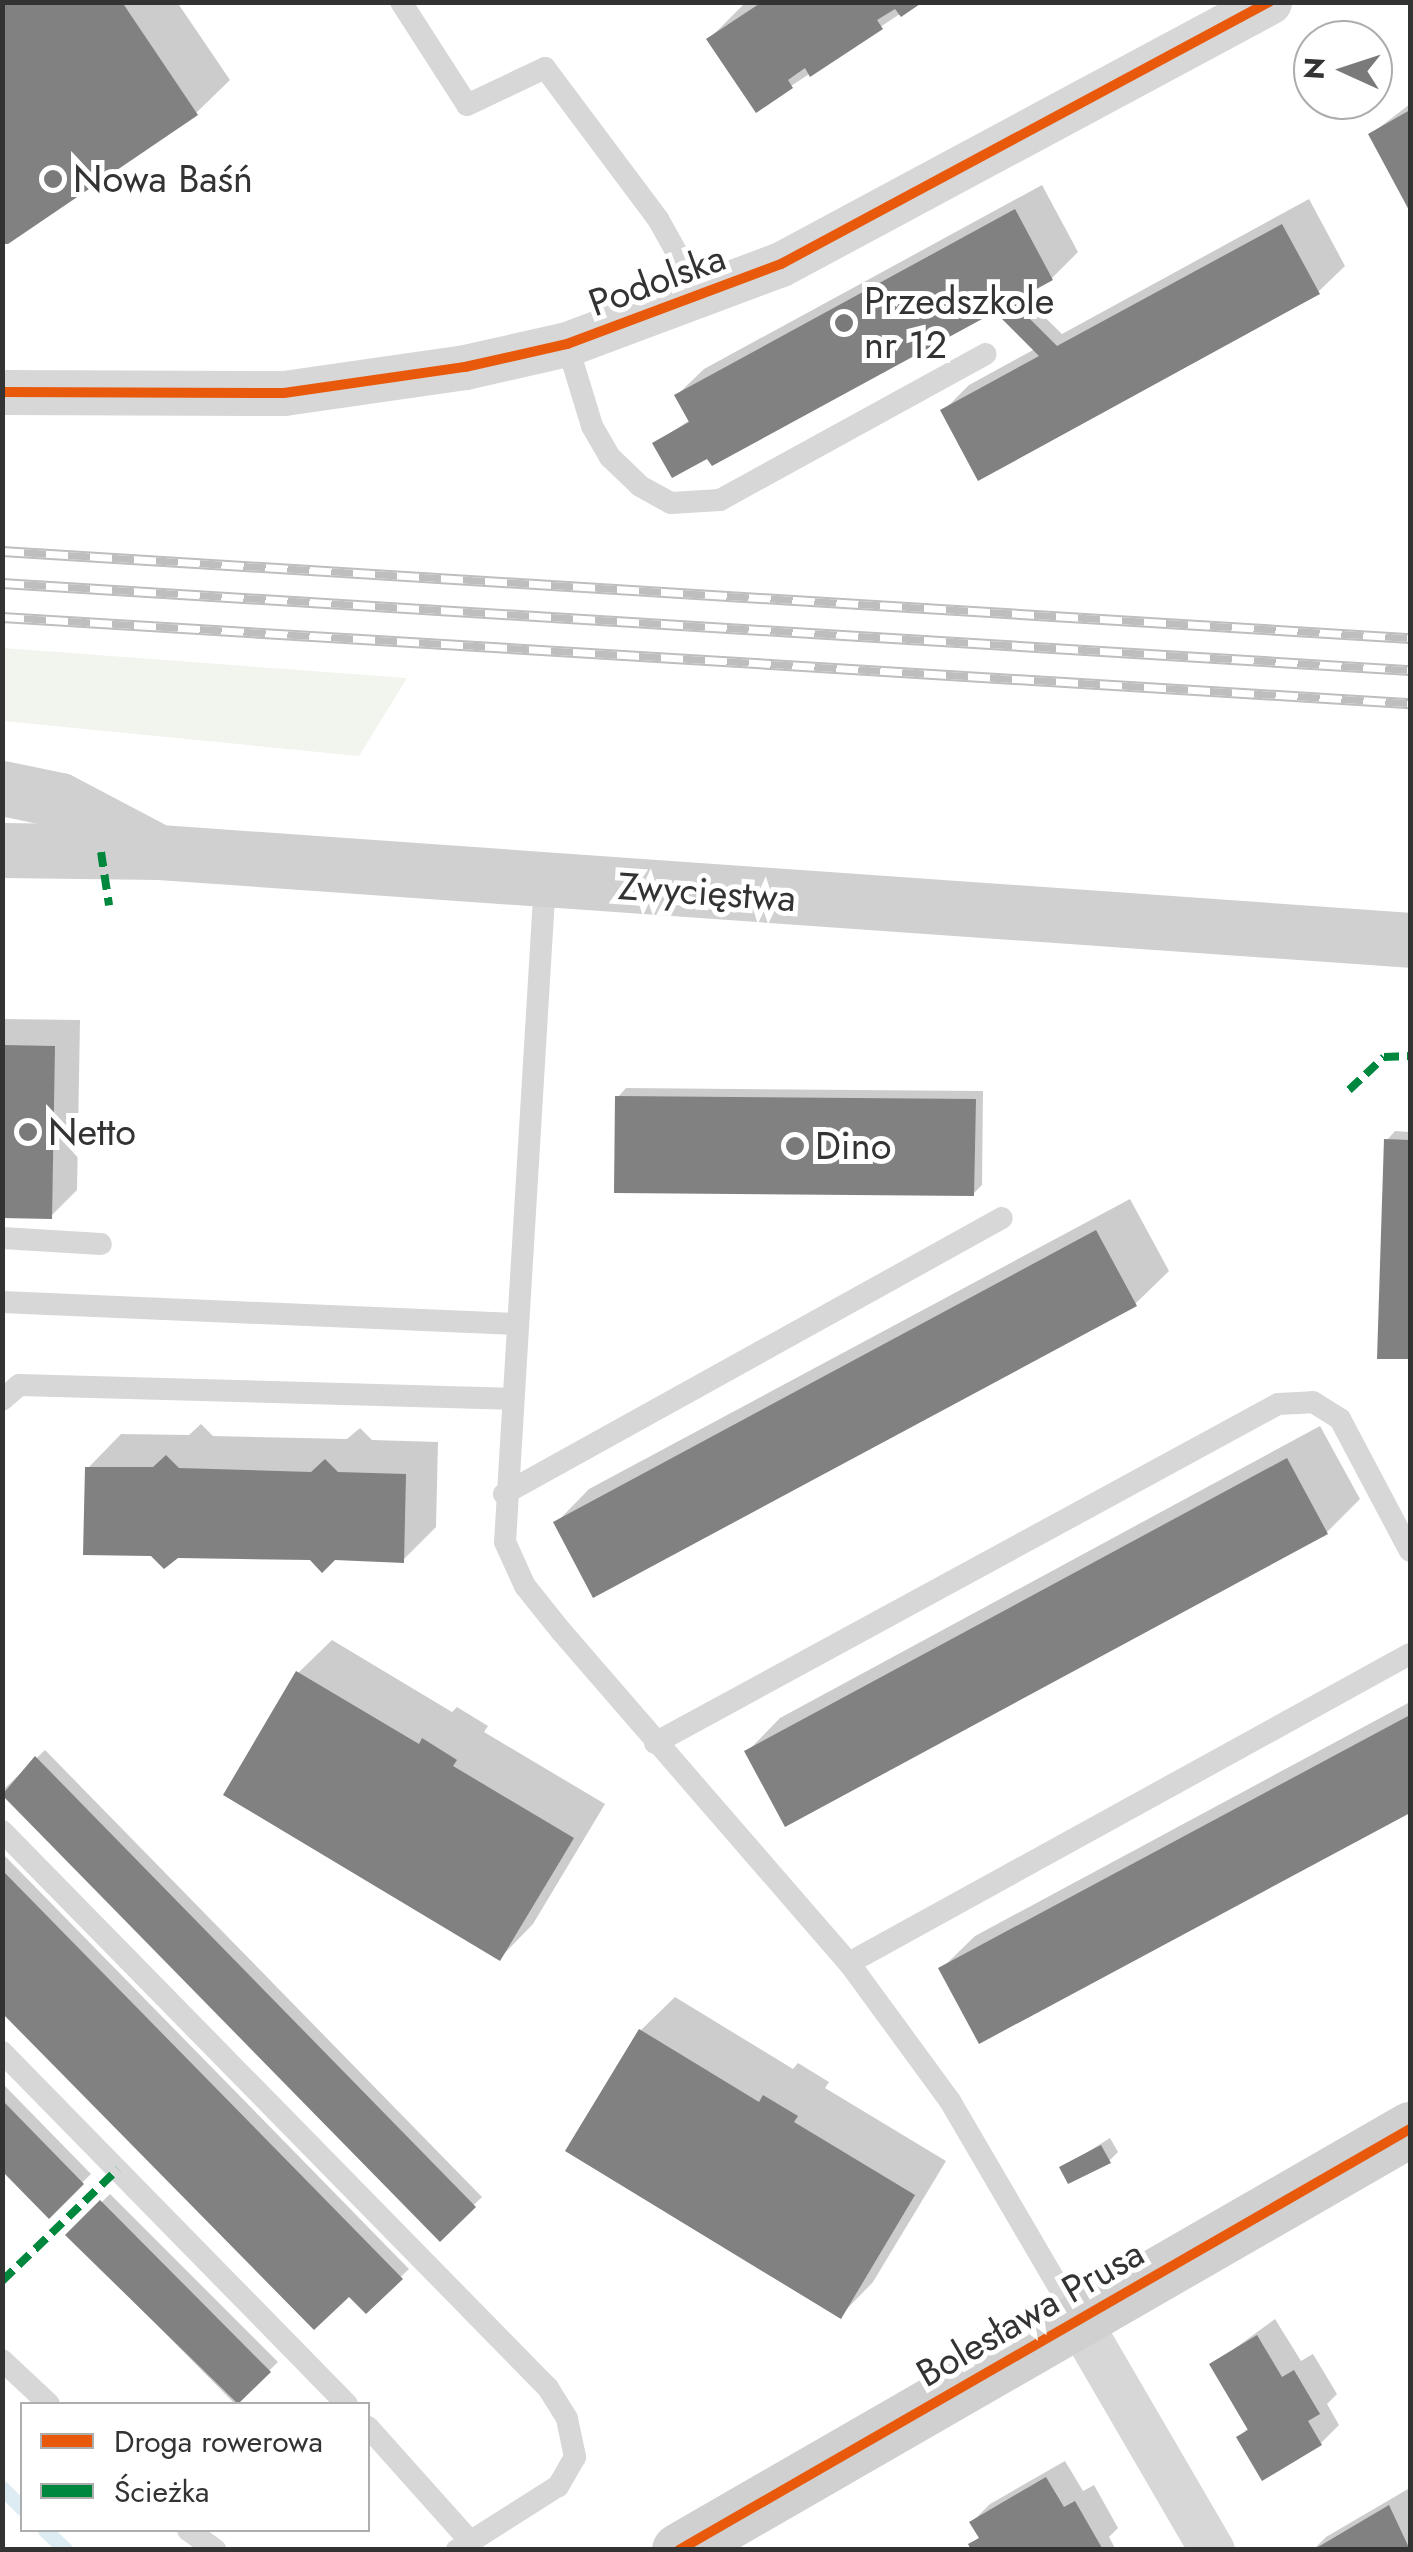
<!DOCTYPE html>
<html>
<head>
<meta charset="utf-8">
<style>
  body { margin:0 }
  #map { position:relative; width:1413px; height:2552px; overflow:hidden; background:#fff; font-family:Jost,sans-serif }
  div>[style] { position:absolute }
  .green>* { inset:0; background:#f1f5ed }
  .shadow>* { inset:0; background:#0003 }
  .stream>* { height:15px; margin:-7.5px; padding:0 7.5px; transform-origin:7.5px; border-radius:7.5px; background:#ddebf3 }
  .building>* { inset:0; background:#818181 }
  .lane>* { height:22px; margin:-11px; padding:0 11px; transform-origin:11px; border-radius:11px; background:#d7d7d7 }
  .street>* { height:45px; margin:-22.5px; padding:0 22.5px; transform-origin:22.5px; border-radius:22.5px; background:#d7d7d7 }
  .secondary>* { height:55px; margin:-27.5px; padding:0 27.5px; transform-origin:27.5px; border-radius:27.5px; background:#d0d0d0 }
  .rail>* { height:11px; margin-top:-5.5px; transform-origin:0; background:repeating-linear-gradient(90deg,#fff 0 22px,#bebebe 0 44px); box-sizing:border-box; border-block:2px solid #bebebe }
  .quiet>* { height:8px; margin-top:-4px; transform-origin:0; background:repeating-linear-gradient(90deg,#00873e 0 15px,transparent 0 23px) }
  .cycleway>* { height:10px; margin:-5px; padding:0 5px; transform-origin:5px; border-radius:5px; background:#e8590c }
  .dots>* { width:28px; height:28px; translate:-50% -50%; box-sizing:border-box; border:5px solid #fff; border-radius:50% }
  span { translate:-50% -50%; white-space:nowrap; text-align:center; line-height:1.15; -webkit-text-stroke:10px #fff; paint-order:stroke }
  .poi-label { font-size:38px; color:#333 }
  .left { translate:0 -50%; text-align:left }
  .street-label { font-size:38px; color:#333 }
  .frame { position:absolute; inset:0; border:5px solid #333; pointer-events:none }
  .legend { position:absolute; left:20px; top:2402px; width:350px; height:130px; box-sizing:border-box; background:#fff; border:2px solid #adadad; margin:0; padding:12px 18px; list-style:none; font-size:30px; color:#333 }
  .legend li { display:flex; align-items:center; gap:20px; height:50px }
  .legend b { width:50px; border:2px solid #adadad }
  .north { position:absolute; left:1293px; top:20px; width:100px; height:100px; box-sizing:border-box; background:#fff; border:2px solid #adadad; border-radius:50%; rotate:273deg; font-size:28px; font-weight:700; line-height:40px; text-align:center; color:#333 }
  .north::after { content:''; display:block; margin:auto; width:35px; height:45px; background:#7a7a7a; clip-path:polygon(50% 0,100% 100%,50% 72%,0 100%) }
</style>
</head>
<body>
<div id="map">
  <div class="green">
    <div style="clip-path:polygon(3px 648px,407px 678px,359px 756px,3px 721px)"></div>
  </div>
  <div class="shadow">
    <div style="clip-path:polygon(2px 2px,177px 2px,230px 80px,196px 113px)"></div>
    <div style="clip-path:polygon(746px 2px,918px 2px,791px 86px,709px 39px)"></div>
    <div style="clip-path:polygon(1410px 104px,1410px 207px,1371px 134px)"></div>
    <div style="clip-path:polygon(1042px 185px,1078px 252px,1052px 278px,1022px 295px,1062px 334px,1309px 199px,1345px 266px,1318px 292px,943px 411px,969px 385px,1035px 349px,995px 309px,709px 454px,655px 443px,690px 420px,677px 395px,704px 369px)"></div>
    <div style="clip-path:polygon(2px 1019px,80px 1020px,77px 1190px,51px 1216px,2px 1215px)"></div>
    <div style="clip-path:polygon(626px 1088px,983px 1091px,982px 1185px,973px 1194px,618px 1097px)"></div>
    <div style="clip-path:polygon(1395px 1131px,1410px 1132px,1410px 1357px,1380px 1356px,1387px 1140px)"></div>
    <div style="clip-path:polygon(1130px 1199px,1169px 1271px,1135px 1304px,556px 1523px,589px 1489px)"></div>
    <div style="clip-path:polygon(201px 1424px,213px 1436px,347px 1439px,360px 1428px,372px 1440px,438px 1442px,436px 1527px,403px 1560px,311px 1558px,88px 1468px,121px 1434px,189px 1435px)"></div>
    <div style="clip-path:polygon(1320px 1426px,1360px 1499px,1327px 1532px,747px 1752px,780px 1718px)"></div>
    <div style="clip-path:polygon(332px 1640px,452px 1712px,457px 1707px,488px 1726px,484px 1732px,605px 1804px,533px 1924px,500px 1958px,298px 1673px)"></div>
    <div style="clip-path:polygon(1410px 1702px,1410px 1810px,980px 2041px,941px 1969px,975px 1936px)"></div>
    <div style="clip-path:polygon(45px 1750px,482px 2197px,440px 2238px,2px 1791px)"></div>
    <div style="clip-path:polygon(2px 1853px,409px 2269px,366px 2310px,2px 2009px)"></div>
    <div style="clip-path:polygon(675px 1997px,793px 2069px,798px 2063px,829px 2082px,825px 2088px,946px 2161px,873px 2282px,840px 2316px,641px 2030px)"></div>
    <div style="clip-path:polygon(2px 2083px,91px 2174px,49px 2215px,2px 2168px)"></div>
    <div style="clip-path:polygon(1110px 2138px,1118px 2152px,1109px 2161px,1062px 2168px)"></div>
    <div style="clip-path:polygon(110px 2194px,278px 2362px,235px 2404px,68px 2235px)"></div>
    <div style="clip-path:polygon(1275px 2319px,1301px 2361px,1313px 2354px,1337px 2394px,1327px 2404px,1339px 2425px,1321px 2443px,1239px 2437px,1249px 2427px,1212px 2365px)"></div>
    <div style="clip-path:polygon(1065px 2461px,1083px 2491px,1094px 2485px,1118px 2528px,1109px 2537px,1116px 2550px,974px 2550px,980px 2535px,972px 2522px,990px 2504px)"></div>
    <div style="clip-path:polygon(1408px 2489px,1410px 2550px,1313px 2550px,1326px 2537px)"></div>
  </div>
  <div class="stream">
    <div style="left:2px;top:2488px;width:28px;rotate:45deg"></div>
    <div style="left:45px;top:2530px;width:29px;rotate:44deg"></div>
  </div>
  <div class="building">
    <div style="clip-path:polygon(2px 2px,122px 2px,198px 115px,8px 244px,2px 244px)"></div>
    <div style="clip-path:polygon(762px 2px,923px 2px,901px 17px,895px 9px,877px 20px,883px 29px,810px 77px,805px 68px,788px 80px,793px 88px,756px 113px,706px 39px)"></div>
    <div style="clip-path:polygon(1410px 110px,1410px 212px,1368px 134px)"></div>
    <div style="clip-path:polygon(1015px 209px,1053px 280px,1013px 302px,1057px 346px,1282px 224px,1320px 294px,978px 481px,940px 410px,1039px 356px,995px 312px,712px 466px,707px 459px,672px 478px,652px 443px,689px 422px,674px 395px)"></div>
    <div style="clip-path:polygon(2px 1045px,55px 1046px,52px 1219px,2px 1218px)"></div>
    <div style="clip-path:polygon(615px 1096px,976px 1099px,974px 1196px,614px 1193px)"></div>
    <div style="clip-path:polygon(1384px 1139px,1410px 1140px,1410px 1359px,1377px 1359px)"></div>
    <div style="clip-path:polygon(1096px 1230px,1137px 1306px,593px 1598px,553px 1522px)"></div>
    <div style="clip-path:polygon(166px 1455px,179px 1468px,311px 1472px,325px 1459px,338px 1472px,406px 1474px,404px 1563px,335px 1560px,322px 1573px,310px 1560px,178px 1558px,164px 1569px,151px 1556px,83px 1555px,85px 1467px,153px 1467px)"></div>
    <div style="clip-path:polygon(1287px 1458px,1328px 1534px,785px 1827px,744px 1751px)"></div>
    <div style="clip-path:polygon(296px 1671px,419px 1744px,422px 1738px,457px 1760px,453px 1766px,574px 1838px,500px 1961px,223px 1795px)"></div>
    <div style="clip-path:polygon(1410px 1715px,1410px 1813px,979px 2044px,938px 1968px)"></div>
    <div style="clip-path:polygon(35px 1756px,476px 2207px,440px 2242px,2px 1795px)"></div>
    <div style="clip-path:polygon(2px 1870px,403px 2279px,366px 2314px,349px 2297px,314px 2330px,2px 2013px)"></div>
    <div style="clip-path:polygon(639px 2029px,759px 2102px,763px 2095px,798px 2116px,794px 2122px,915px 2195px,841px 2319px,565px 2151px)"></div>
    <div style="clip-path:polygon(2px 2100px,84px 2184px,49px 2219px,2px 2171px)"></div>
    <div style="clip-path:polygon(1101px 2145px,1111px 2163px,1068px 2184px,1059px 2167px)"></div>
    <div style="clip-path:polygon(100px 2200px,271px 2372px,238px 2404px,65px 2235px)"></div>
    <div style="clip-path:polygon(1257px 2335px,1282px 2377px,1294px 2370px,1320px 2414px,1308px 2421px,1322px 2445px,1262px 2481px,1236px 2437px,1248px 2430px,1209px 2364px)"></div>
    <div style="clip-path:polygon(1046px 2477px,1064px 2507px,1075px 2501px,1102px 2548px,971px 2550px,968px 2544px,979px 2538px,969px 2522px)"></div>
    <div style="clip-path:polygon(1389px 2505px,1410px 2550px,1313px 2550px)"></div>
  </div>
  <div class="lane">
    <div style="left:401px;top:2px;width:122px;rotate:57.3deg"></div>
    <div style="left:467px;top:105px;width:86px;rotate:-25.4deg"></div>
    <div style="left:545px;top:68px;width:189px;rotate:53.2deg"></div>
    <div style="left:658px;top:219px;width:90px;rotate:60.9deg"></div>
    <div style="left:567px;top:344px;width:86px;rotate:73deg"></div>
    <div style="left:592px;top:426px;width:36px;rotate:60deg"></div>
    <div style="left:610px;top:457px;width:42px;rotate:44deg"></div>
    <div style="left:640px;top:486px;width:35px;rotate:29deg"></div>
    <div style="left:671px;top:503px;width:49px;rotate:-3.5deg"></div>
    <div style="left:720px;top:500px;width:303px;rotate:-28.8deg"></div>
    <div style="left:545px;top:881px;width:662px;rotate:93.46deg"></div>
    <div style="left:505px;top:1542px;width:48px;rotate:65.6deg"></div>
    <div style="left:525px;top:1586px;width:58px;rotate:51.3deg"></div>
    <div style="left:561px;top:1631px;width:440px;rotate:49.1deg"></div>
    <div style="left:849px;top:1963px;width:171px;rotate:53.8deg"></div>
    <div style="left:950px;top:2101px;width:254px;rotate:59.7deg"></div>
    <div style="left:2px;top:1238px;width:99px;rotate:3.5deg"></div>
    <div style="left:2px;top:1302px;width:513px;rotate:2.46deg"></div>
    <div style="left:2px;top:1400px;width:23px;rotate:-41deg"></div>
    <div style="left:19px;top:1385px;width:490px;rotate:1.6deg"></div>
    <div style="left:504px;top:1494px;width:569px;rotate:-29deg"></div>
    <div style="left:655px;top:1743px;width:709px;rotate:-28.55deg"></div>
    <div style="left:1278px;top:1404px;width:35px;rotate:-3deg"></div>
    <div style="left:1313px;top:1402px;width:32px;rotate:32deg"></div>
    <div style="left:1340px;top:1419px;width:149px;rotate:62.1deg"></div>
    <div style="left:2px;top:1831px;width:780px;rotate:45.57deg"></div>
    <div style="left:548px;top:2388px;width:36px;rotate:58deg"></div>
    <div style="left:567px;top:2419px;width:39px;rotate:78deg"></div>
    <div style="left:575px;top:2457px;width:34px;rotate:120deg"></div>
    <div style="left:558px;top:2486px;width:120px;rotate:147.6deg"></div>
    <div style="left:849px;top:1963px;width:640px;rotate:-28.85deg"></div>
    <div style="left:2px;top:2052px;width:493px;rotate:45.6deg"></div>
    <div style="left:2px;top:2360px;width:64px;rotate:43.1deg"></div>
    <div style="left:368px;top:2427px;width:153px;rotate:48.2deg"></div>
    <div style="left:188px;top:2530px;width:34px;rotate:36deg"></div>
  </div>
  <div class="street">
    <div style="left:2px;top:392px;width:282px;rotate:0.2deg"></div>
    <div style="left:284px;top:393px;width:183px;rotate:-8.2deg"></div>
    <div style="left:465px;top:367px;width:105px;rotate:-12.7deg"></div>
    <div style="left:567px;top:344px;width:228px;rotate:-20.5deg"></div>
    <div style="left:781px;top:264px;width:554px;rotate:-28.23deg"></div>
    <div style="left:1078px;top:2320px;width:266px;rotate:59.8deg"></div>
  </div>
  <div class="secondary">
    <div style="left:2px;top:788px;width:59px;rotate:11.7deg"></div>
    <div style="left:60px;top:800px;width:103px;rotate:27.8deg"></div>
    <div style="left:2px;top:850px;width:157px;rotate:0.7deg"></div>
    <div style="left:159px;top:852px;width:1254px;rotate:4.02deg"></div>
    <div style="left:679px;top:2550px;width:844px;rotate:-29.94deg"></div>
  </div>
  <div class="rail">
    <div style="left:2px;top:551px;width:1411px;rotate:3.54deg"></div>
    <div style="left:2px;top:583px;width:1411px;rotate:3.54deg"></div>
    <div style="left:2px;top:617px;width:1411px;rotate:3.5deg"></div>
  </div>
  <div class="quiet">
    <div style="left:101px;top:852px;width:54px;rotate:81.4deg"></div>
    <div style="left:1349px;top:1090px;width:48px;rotate:-43.3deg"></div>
    <div style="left:1384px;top:1057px;width:26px;rotate:-2deg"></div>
    <div style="left:2px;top:2281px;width:161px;rotate:-44deg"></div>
  </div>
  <div class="cycleway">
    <div style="left:2px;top:392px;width:282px;rotate:0.2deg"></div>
    <div style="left:284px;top:393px;width:183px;rotate:-8.2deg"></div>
    <div style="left:465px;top:367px;width:105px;rotate:-12.7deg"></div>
    <div style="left:567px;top:344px;width:228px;rotate:-20.5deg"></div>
    <div style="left:781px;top:264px;width:554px;rotate:-28.23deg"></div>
    <div style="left:679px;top:2550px;width:844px;rotate:-29.94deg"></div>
  </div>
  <div class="dots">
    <div style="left:53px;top:179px;background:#7a7a7a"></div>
    <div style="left:844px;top:323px;background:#7a7a7a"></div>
    <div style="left:28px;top:1132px;background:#7a7a7a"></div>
    <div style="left:795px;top:1146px;background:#7a7a7a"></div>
  </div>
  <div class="poi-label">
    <span class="left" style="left:73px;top:179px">Nowa Baśń</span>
    <span class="left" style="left:864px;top:323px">Przedszkole<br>nr 12</span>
    <span class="left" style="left:48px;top:1132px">Netto</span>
    <span class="left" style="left:815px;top:1146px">Dino</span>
  </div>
  <div class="street-label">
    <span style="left:657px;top:280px;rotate:-20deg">Podolska</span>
    <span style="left:707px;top:892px;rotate:4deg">Zwycięstwa</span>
    <span style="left:1030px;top:2313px;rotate:-30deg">Bolesława Prusa</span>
  </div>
  <div class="frame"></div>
  <ul class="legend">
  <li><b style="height:12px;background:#e8590c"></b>Droga rowerowa</li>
  <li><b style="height:12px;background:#00873e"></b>Ścieżka</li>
  </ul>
  <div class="north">N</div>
</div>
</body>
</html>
